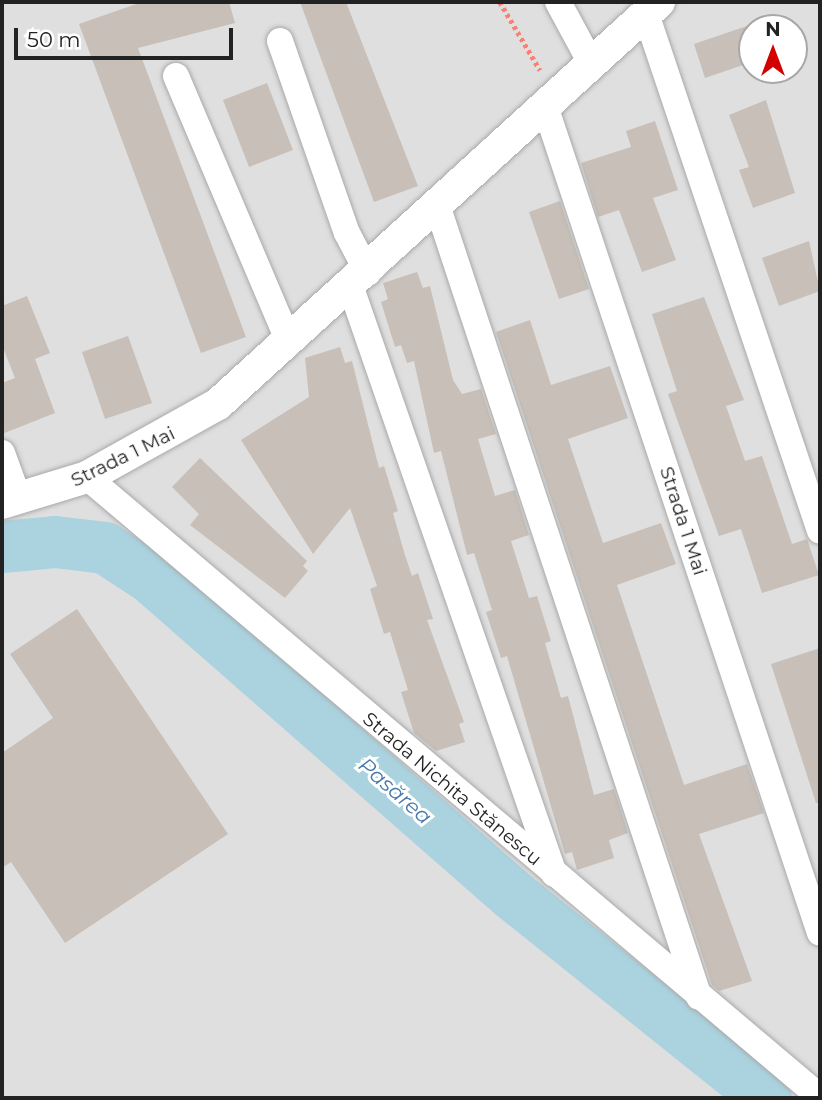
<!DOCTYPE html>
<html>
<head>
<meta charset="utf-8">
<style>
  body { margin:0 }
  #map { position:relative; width:822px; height:1100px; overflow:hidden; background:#f2efe9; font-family:Montserrat,sans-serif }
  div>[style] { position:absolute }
  .residential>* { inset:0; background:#e0dfdf }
  .river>* { height:52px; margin:-26px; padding:0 26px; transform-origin:26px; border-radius:26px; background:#aad3df }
  .building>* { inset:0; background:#c7bfb8 }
  .path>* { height:4.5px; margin-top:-2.25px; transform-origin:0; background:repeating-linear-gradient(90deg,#fa8072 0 3.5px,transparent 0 7px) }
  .roads { filter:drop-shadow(0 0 2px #a9a9a9) drop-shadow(0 0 2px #a9a9a9) }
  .minor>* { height:26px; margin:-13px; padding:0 13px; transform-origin:13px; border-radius:13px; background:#fff }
  .tertiary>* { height:32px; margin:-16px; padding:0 16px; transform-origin:16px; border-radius:16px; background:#fff }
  span { translate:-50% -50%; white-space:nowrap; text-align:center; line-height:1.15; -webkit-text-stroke:6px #fff; paint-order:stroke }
  .street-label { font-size:19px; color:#222 }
  .water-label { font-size:21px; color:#4a7aab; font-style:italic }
  .frame { position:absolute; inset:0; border:4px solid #222; pointer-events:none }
  .north { position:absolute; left:738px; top:14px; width:70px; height:70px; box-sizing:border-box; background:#fff; border:2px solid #a7a7a7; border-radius:50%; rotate:0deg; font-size:19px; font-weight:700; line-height:28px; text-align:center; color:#222 }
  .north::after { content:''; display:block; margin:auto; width:24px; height:32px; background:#d40000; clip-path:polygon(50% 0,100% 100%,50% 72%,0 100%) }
  .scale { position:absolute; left:14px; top:28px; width:219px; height:32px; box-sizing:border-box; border:4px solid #222; border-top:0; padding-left:9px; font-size:21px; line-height:24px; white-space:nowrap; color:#222; -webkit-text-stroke:5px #fff; paint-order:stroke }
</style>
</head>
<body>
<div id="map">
  <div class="residential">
    <div style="clip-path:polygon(evenodd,2px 2px,820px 2px,820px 1098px,2px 1098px,2px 2px,752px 28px,794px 28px,794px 70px,752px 70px,752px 28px)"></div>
  </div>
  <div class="river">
    <div style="left:2px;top:547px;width:53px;rotate:-5.4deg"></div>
    <div style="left:55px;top:542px;width:50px;rotate:6.8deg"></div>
    <div style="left:105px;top:548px;width:55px;rotate:33.1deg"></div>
    <div style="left:151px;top:578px;width:481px;rotate:41.2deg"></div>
    <div style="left:513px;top:895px;width:324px;rotate:38.7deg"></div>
  </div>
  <div class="building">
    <div style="clip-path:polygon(142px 2px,229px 2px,235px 23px,138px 48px,246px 337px,201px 353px,79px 24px)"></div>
    <div style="clip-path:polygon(300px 2px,346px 2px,418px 186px,374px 202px)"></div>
    <div style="clip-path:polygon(747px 26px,752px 62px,705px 78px,694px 44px)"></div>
    <div style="clip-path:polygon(267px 83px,293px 150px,249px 167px,223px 100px)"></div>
    <div style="clip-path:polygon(766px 100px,795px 193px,753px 208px,739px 170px,749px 167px,729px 115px)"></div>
    <div style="clip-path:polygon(655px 121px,678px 190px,653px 198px,676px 260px,642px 272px,619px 210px,598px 217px,581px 163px,631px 147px,626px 131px)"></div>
    <div style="clip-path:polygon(560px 201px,589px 289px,559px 299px,529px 212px)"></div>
    <div style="clip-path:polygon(809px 241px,820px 291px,779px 306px,762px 258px)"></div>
    <div style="clip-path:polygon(417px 272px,423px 288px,430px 286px,453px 380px,462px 394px,481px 389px,496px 434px,478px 439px,495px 496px,515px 490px,529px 535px,511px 541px,529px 598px,537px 596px,551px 641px,545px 643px,561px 698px,568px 696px,594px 795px,614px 789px,628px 833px,609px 840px,614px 858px,577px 870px,572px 852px,565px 854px,507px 656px,501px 658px,486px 612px,492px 610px,474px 553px,467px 555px,441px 451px,434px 453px,414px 361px,407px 363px,401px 345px,395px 347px,381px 302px,388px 299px,383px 283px)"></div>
    <div style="clip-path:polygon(27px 296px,50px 353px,35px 359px,55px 413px,2px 434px,2px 383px,15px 378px,2px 345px,2px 306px)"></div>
    <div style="clip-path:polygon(704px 297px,744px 400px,726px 406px,745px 461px,762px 456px,792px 544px,807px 539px,819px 575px,762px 593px,741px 529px,719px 536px,668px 394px,677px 391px,652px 314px)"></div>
    <div style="clip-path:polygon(530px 320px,551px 385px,610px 366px,628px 418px,568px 439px,603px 543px,661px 523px,676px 564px,617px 585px,684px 785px,747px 764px,764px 813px,699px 834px,752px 981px,719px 991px,712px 985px,496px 332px)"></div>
    <div style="clip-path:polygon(128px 336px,152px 403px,105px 419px,82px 352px)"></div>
    <div style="clip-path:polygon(340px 347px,345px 363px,352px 361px,379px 468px,384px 466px,398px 511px,393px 513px,404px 552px,412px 576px,418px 573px,433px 619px,427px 620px,464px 722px,459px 724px,465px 742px,436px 751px,414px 733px,401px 692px,408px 690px,390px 632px,384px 634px,370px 589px,377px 586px,350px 508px,313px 554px,241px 440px,309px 397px,305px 358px)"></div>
    <div style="clip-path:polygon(200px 458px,307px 561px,303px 566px,308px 571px,285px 598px,190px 525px,199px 514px,172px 487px)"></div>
    <div style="clip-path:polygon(77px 609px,228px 834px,65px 943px,11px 862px,2px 868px,2px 753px,53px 718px,10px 654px)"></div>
    <div style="clip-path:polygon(820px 648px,820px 803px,816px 803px,771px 664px)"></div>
  </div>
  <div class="path">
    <div style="left:500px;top:2px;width:79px;rotate:59.5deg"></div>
  </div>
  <div class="roads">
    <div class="minor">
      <div style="left:558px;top:2px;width:72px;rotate:61.6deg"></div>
      <div style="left:646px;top:14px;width:545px;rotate:71.4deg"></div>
      <div style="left:280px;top:41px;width:203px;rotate:70.8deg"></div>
      <div style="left:347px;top:233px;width:45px;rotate:62.3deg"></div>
      <div style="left:176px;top:76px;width:289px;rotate:67deg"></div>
      <div style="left:546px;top:109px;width:868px;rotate:71.61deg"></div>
      <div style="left:438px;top:208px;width:831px;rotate:71.7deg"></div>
      <div style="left:351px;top:288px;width:620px;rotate:70.89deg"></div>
      <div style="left:2px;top:453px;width:50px;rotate:70.1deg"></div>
      <div style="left:87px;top:477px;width:960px;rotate:40.23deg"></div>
    </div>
    <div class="tertiary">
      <div style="left:2px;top:503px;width:89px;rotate:-17deg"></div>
      <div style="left:87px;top:477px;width:150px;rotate:-29.1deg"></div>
      <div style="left:218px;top:404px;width:597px;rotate:-42.35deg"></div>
    </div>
  </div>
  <div class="street-label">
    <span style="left:123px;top:457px;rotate:-26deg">Strada 1 Mai</span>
    <span style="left:683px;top:521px;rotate:72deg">Strada 1 Mai</span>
    <span style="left:452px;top:789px;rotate:40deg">Strada Nichita Stănescu</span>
  </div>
  <div class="water-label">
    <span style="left:395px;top:791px;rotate:41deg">Pasărea</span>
  </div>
  <div class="frame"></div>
  <div class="north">N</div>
  <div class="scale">50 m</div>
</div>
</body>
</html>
